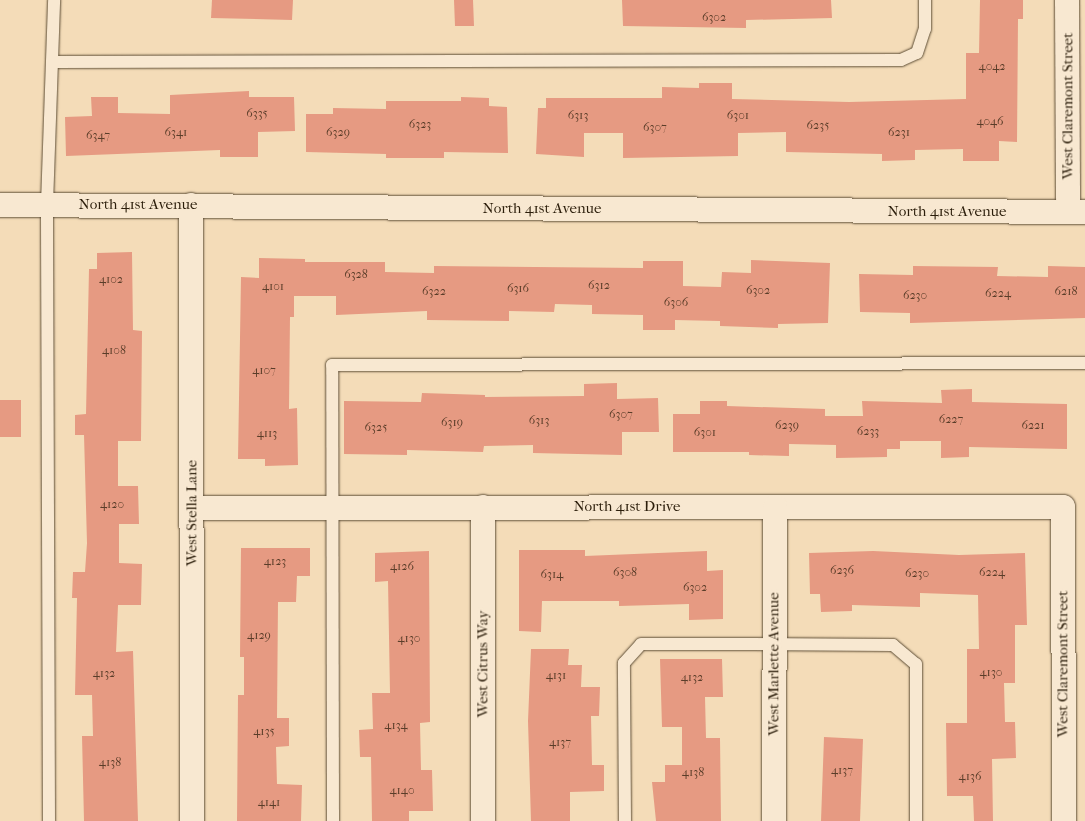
<!DOCTYPE html>
<html>
<head>
<meta charset="utf-8">
<style>
  body { margin:0 }
  #map { position:relative; width:1085px; height:821px; overflow:hidden; background:#f4dcb8; font-family:"IM FELL French Canon",serif }
  div>[style] { position:absolute }
  .building>* { inset:0; background:#e69a82 }
  .roads { filter:drop-shadow(0 0 1px #5e4e36) drop-shadow(0 0 1px #5e4e36) }
  .service>* { height:12px; margin:-6px; padding:0 6px; transform-origin:6px; border-radius:6px; background:#f8e8d1 }
  .minor>* { height:24px; margin:-12px; padding:0 12px; transform-origin:12px; border-radius:12px; background:#f8e8d1 }
  span { translate:-50% -50%; white-space:nowrap; text-align:center; line-height:1.15; -webkit-text-stroke:5px #f8e8d1; paint-order:stroke }
  .number-label { font-size:12px; color:#5a3d29 }
  .number-label span { -webkit-text-stroke-width:0 }
  .street-label { font-size:15px; color:#2c1e0b }
</style>
</head>
<body>
<div id="map">
  <div class="building">
    <div style="clip-path:polygon(212px 0,293px 0,292px 20px,211px 18px)"></div>
    <div style="clip-path:polygon(454px 0,473px 0,474px 26px,455px 26px)"></div>
    <div style="clip-path:polygon(622px 0,831px 0,832px 18px,746px 20px,746px 28px,623px 26px)"></div>
    <div style="clip-path:polygon(980px 0,1023px 0,1023px 19px,1018px 19px,1017px 142px,999px 141px,999px 161px,963px 161px,963px 149px,915px 150px,915px 160px,882px 161px,882px 154px,786px 152px,786px 132px,738px 133px,738px 156px,623px 158px,623px 133px,584px 133px,584px 157px,536px 154px,538px 108px,546px 108px,546px 98px,662px 98px,662px 87px,699px 88px,699px 83px,732px 83px,732px 99px,849px 102px,966px 99px,966px 53px,979px 53px)"></div>
    <div style="clip-path:polygon(249px 91px,249px 97px,294px 97px,295px 131px,258px 132px,258px 157px,220px 157px,220px 150px,66px 156px,65px 117px,92px 116px,91px 97px,118px 97px,118px 113px,170px 114px,170px 95px)"></div>
    <div style="clip-path:polygon(461px 97px,489px 98px,489px 106px,507px 107px,508px 153px,444px 152px,444px 158px,386px 158px,386px 154px,306px 152px,306px 114px,333px 114px,333px 108px,386px 109px,386px 101px,461px 101px)"></div>
    <div style="clip-path:polygon(132px 252px,133px 330px,142px 331px,141px 441px,118px 441px,118px 486px,138px 486px,139px 524px,119px 524px,119px 563px,142px 564px,141px 605px,118px 605px,116px 652px,133px 651px,138px 821px,84px 821px,82px 736px,93px 736px,92px 695px,75px 695px,77px 598px,72px 598px,73px 572px,85px 572px,87px 543px,84px 435px,75px 435px,75px 415px,86px 414px,89px 269px,97px 269px,97px 253px)"></div>
    <div style="clip-path:polygon(259px 258px,305px 259px,305px 262px,385px 262px,385px 272px,434px 273px,434px 266px,643px 268px,643px 261px,683px 261px,683px 286px,721px 287px,722px 272px,751px 273px,751px 260px,830px 263px,828px 323px,778px 324px,778px 328px,720px 326px,720px 321px,675px 320px,675px 330px,643px 330px,643px 315px,592px 314px,592px 305px,555px 304px,554px 312px,509px 311px,509px 321px,427px 320px,427px 311px,336px 315px,336px 296px,294px 296px,294px 317px,290px 317px,289px 409px,297px 408px,298px 465px,265px 466px,265px 459px,238px 459px,241px 277px,259px 278px)"></div>
    <div style="clip-path:polygon(913px 266px,998px 267px,997px 276px,1048px 277px,1048px 266px,1085px 267px,1085px 318px,910px 323px,910px 313px,860px 312px,859px 274px,913px 275px)"></div>
    <div style="clip-path:polygon(617px 383px,617px 399px,658px 398px,659px 432px,622px 432px,622px 455px,533px 453px,533px 445px,484px 446px,483px 452px,407px 450px,407px 455px,344px 454px,344px 401px,421px 402px,422px 393px,485px 395px,485px 397px,584px 396px,584px 384px)"></div>
    <div style="clip-path:polygon(972px 389px,972px 402px,1067px 404px,1067px 449px,969px 447px,969px 457px,941px 458px,941px 441px,900px 441px,900px 449px,887px 449px,887px 457px,836px 458px,836px 445px,789px 444px,789px 456px,749px 455px,749px 452px,673px 452px,673px 414px,700px 414px,700px 401px,727px 401px,727px 406px,825px 409px,825px 416px,863px 416px,862px 401px,942px 403px,941px 390px)"></div>
    <div style="clip-path:polygon(0 400px,21px 400px,21px 437px,0 437px)"></div>
    <div style="clip-path:polygon(241px 548px,310px 548px,310px 576px,297px 576px,296px 602px,278px 602px,277px 718px,289px 718px,289px 746px,276px 747px,277px 784px,302px 785px,301px 821px,237px 821px,238px 695px,244px 695px,244px 657px,240px 657px)"></div>
    <div style="clip-path:polygon(519px 550px,585px 550px,585px 556px,707px 551px,707px 571px,723px 570px,723px 619px,689px 620px,689px 604px,619px 606px,619px 601px,542px 601px,541px 632px,519px 631px)"></div>
    <div style="clip-path:polygon(429px 551px,430px 722px,420px 723px,421px 770px,432px 770px,433px 811px,409px 811px,409px 821px,372px 821px,371px 757px,360px 757px,359px 730px,373px 729px,372px 693px,390px 693px,388px 581px,375px 582px,375px 553px)"></div>
    <div style="clip-path:polygon(873px 551px,959px 555px,1025px 553px,1027px 625px,1015px 625px,1015px 683px,1004px 683px,1005px 722px,1015px 722px,1016px 758px,992px 759px,993px 821px,974px 821px,973px 796px,947px 796px,946px 723px,967px 723px,967px 649px,979px 649px,978px 595px,920px 593px,920px 607px,852px 605px,852px 611px,821px 612px,820px 594px,810px 594px,809px 553px)"></div>
    <div style="clip-path:polygon(531px 649px,569px 649px,568px 665px,582px 665px,581px 687px,600px 687px,599px 716px,591px 716px,592px 765px,604px 765px,604px 791px,570px 792px,570px 821px,531px 821px,528px 721px)"></div>
    <div style="clip-path:polygon(660px 659px,722px 659px,723px 697px,705px 697px,706px 738px,720px 738px,721px 821px,656px 821px,652px 782px,665px 782px,665px 765px,682px 765px,682px 727px,662px 727px)"></div>
    <div style="clip-path:polygon(824px 737px,863px 739px,860px 821px,821px 821px)"></div>
  </div>
  <div class="roads">
    <div class="service">
      <div style="left:54px;top:62px;width:847px;rotate:-0.14deg"></div>
      <div style="left:901px;top:60px;width:17px;rotate:-24deg"></div>
      <div style="left:917px;top:53px;width:25px;rotate:-72deg"></div>
      <div style="left:925px;top:29px;width:29px;rotate:-90deg"></div>
      <div style="left:49px;top:821px;width:617px;rotate:-90.19deg"></div>
      <div style="left:47px;top:204px;width:204px;rotate:-88deg"></div>
      <div style="left:333px;top:821px;width:456px;rotate:-90.1deg"></div>
      <div style="left:332px;top:365px;width:753px;rotate:-0.15deg"></div>
      <div style="left:625px;top:821px;width:158px;rotate:-90.4deg"></div>
      <div style="left:624px;top:663px;width:25px;rotate:-48deg"></div>
      <div style="left:641px;top:644px;width:112px"></div>
      <div style="left:753px;top:644px;width:140px;rotate:0.4deg"></div>
      <div style="left:893px;top:645px;width:30px;rotate:40deg"></div>
      <div style="left:916px;top:664px;width:157px;rotate:90deg"></div>
    </div>
    <div class="minor">
      <div style="left:1067px;top:0;width:212px;rotate:89.7deg"></div>
      <div style="left:0;top:205px;width:1085px;rotate:0.37deg"></div>
      <div style="left:191px;top:205px;width:616px;rotate:89.91deg"></div>
      <div style="left:483px;top:507px;width:314px;rotate:90deg"></div>
      <div style="left:192px;top:508px;width:871px;rotate:-0.07deg"></div>
      <div style="left:1063px;top:507px;width:314px;rotate:89.8deg"></div>
      <div style="left:774px;top:821px;width:314px;rotate:-89.8deg"></div>
    </div>
  </div>
  <div class="number-label">
    <span style="left:714px;top:18px">6302</span>
    <span style="left:992px;top:67px">4042</span>
    <span style="left:257px;top:114px">6335</span>
    <span style="left:578px;top:116px">6313</span>
    <span style="left:738px;top:116px">6301</span>
    <span style="left:990px;top:122px">4046</span>
    <span style="left:420px;top:125px">6323</span>
    <span style="left:818px;top:126px">6235</span>
    <span style="left:655px;top:128px">6307</span>
    <span style="left:176px;top:133px">6341</span>
    <span style="left:338px;top:133px">6329</span>
    <span style="left:899px;top:133px">6231</span>
    <span style="left:98px;top:136px">6347</span>
    <span style="left:356px;top:275px">6328</span>
    <span style="left:111px;top:280px">4102</span>
    <span style="left:599px;top:286px">6312</span>
    <span style="left:273px;top:287px">4101</span>
    <span style="left:518px;top:289px">6316</span>
    <span style="left:758px;top:291px">6302</span>
    <span style="left:434px;top:292px">6322</span>
    <span style="left:1066px;top:292px">6218</span>
    <span style="left:998px;top:294px">6224</span>
    <span style="left:915px;top:296px">6230</span>
    <span style="left:676px;top:303px">6306</span>
    <span style="left:114px;top:351px">4108</span>
    <span style="left:264px;top:371px">4107</span>
    <span style="left:621px;top:415px">6307</span>
    <span style="left:951px;top:420px">6227</span>
    <span style="left:539px;top:421px">6313</span>
    <span style="left:452px;top:423px">6319</span>
    <span style="left:787px;top:426px">6239</span>
    <span style="left:1033px;top:426px">6221</span>
    <span style="left:376px;top:428px">6325</span>
    <span style="left:868px;top:432px">6233</span>
    <span style="left:705px;top:433px">6301</span>
    <span style="left:267px;top:434px">4113</span>
    <span style="left:112px;top:505px">4120</span>
    <span style="left:275px;top:562px">4123</span>
    <span style="left:402px;top:567px">4126</span>
    <span style="left:842px;top:571px">6236</span>
    <span style="left:625px;top:573px">6308</span>
    <span style="left:992px;top:573px">6224</span>
    <span style="left:917px;top:574px">6230</span>
    <span style="left:552px;top:575px">6314</span>
    <span style="left:695px;top:588px">6302</span>
    <span style="left:259px;top:636px">4129</span>
    <span style="left:409px;top:639px">4130</span>
    <span style="left:991px;top:673px">4130</span>
    <span style="left:104px;top:674px">4132</span>
    <span style="left:556px;top:676px">4131</span>
    <span style="left:692px;top:678px">4132</span>
    <span style="left:396px;top:726px">4134</span>
    <span style="left:264px;top:732px">4135</span>
    <span style="left:560px;top:743px">4137</span>
    <span style="left:110px;top:763px">4138</span>
    <span style="left:842px;top:771px">4137</span>
    <span style="left:693px;top:773px">4138</span>
    <span style="left:970px;top:777px">4136</span>
    <span style="left:402px;top:791px">4140</span>
    <span style="left:269px;top:803px">4141</span>
  </div>
  <div class="street-label">
    <span style="left:1068px;top:106px;rotate:-90deg">West Claremont Street</span>
    <span style="left:138px;top:205px">North 41st Avenue</span>
    <span style="left:542px;top:209px">North 41st Avenue</span>
    <span style="left:947px;top:212px">North 41st Avenue</span>
    <span style="left:627px;top:507px">North 41st Drive</span>
    <span style="left:192px;top:513px;rotate:-90deg">West Stella Lane</span>
    <span style="left:483px;top:664px;rotate:-90deg">West Citrus Way</span>
    <span style="left:774px;top:664px;rotate:-90deg">West Marlette Avenue</span>
    <span style="left:1063px;top:664px;rotate:-90deg">West Claremont Street</span>
  </div>
</div>
</body>
</html>
